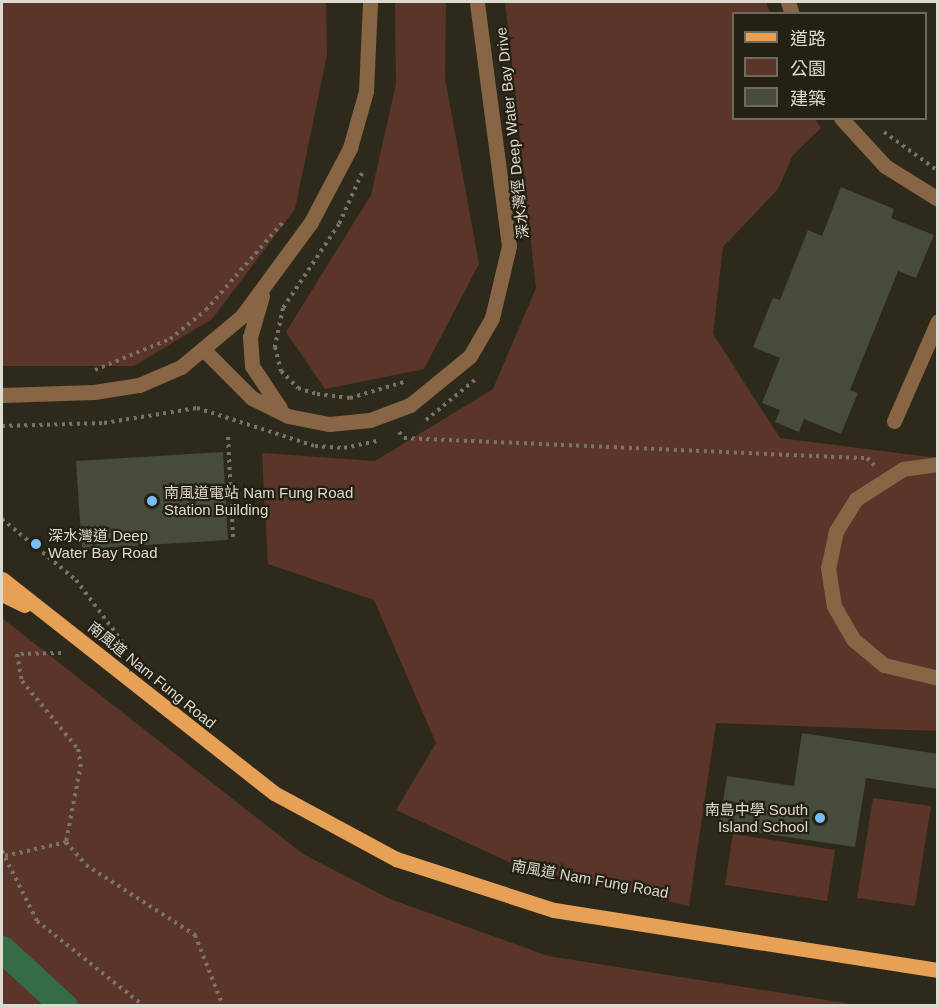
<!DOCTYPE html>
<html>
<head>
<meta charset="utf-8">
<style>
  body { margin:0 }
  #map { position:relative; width:939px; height:1007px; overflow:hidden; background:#2e2a1b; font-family:Arial,"Noto Sans TC",sans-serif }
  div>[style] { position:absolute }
  .green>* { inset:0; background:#5b352a }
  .canal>* { height:27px; margin:-13.5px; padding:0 13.5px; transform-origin:13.5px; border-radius:13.5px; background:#346c48 }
  .building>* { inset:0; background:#464b3c }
  .path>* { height:4px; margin-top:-2px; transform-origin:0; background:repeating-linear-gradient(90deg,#777367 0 3px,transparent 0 7.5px) }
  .minor>* { height:15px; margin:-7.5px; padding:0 7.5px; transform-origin:7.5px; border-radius:7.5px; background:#886645 }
  .major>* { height:15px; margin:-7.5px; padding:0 7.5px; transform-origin:7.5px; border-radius:7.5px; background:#e6a157 }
  .dots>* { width:16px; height:16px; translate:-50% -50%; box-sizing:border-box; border:3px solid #242012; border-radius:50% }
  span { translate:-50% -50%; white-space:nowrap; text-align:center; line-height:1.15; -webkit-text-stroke:4.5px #242012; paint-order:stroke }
  .street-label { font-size:15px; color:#dddad1 }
  .poi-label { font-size:15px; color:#dddad1 }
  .left { translate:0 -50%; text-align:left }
  .right { translate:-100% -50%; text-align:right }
  .frame { position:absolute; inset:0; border:3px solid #dddad1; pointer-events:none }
  .legend { position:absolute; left:732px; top:12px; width:195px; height:108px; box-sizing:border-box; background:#242012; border:2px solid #6e6a5e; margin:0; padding:8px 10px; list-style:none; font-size:18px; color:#dddad1 }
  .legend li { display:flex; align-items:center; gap:12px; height:30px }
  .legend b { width:30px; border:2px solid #6e6a5e }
</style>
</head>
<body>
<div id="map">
  <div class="green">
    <div style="clip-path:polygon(2px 2px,326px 2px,327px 55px,295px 209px,212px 319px,134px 366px,2px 366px)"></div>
    <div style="clip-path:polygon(395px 2px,446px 2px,445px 78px,479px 264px,424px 369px,325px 389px,286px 332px,371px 195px,396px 84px)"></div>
    <div style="clip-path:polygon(505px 2px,766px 2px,770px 13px,734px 14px,734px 118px,815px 119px,821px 128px,793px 155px,778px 189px,723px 247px,713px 334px,780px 438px,937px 458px,937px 731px,716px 723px,689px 906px,520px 867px,396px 810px,436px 743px,374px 600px,268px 564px,262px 453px,375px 461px,493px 389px,536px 288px)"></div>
    <div style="clip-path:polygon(2px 618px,303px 854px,390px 899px,548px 956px,858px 1005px,2px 1005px)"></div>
    <div style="clip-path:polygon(873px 798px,931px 806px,915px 906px,857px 898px)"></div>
    <div style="clip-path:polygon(733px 834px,835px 850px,827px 901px,725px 885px)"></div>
  </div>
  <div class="canal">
    <div style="left:2px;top:949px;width:84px;rotate:42.6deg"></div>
  </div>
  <div class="building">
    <div style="clip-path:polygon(841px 187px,894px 209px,891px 218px,934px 235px,916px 278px,898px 271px,850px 390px,858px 393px,841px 434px,804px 419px,799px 432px,775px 422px,780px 410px,762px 403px,780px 358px,753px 347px,773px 298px,780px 300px,808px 230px,822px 236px)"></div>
    <div style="clip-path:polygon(223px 452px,228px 540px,82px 549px,76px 461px)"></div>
    <div style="clip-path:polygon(802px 733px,938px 754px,938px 789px,866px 778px,855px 847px,719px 827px,727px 776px,794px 786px)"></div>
  </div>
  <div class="path">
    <div style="left:884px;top:132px;width:67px;rotate:35.8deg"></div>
    <div style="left:362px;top:173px;width:56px;rotate:114.3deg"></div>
    <div style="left:339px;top:224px;width:101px;rotate:123.7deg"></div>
    <div style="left:283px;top:308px;width:40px;rotate:102deg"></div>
    <div style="left:275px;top:347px;width:25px;rotate:76deg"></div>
    <div style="left:281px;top:371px;width:24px;rotate:45deg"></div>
    <div style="left:298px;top:388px;width:20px;rotate:18deg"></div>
    <div style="left:317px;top:394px;width:33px;rotate:7deg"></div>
    <div style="left:350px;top:398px;width:56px;rotate:-16.5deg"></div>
    <div style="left:95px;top:370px;width:81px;rotate:-22.5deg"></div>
    <div style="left:170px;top:339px;width:46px;rotate:-38.9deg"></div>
    <div style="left:206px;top:310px;width:117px;rotate:-48.8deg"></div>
    <div style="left:426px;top:420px;width:65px;rotate:-39.4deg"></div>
    <div style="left:2px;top:426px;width:102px;rotate:-1.7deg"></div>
    <div style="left:104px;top:423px;width:94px;rotate:-9.2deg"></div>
    <div style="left:197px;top:408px;width:124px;rotate:17.9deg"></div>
    <div style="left:315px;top:446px;width:29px;rotate:4deg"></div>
    <div style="left:344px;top:448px;width:35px;rotate:-12deg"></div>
    <div style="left:399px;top:432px;width:8px;rotate:50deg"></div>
    <div style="left:404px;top:438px;width:463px;rotate:2.5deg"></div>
    <div style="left:867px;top:458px;width:11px;rotate:45deg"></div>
    <div style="left:228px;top:437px;width:100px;rotate:87.1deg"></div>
    <div style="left:2px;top:519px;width:96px;rotate:39.5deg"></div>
    <div style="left:76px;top:580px;width:90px;rotate:53.1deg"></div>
    <div style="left:61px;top:653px;width:44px;rotate:178.7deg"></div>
    <div style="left:17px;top:654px;width:27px;rotate:80deg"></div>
    <div style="left:22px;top:681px;width:88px;rotate:50.5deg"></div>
    <div style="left:78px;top:749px;width:15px;rotate:79deg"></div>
    <div style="left:81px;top:764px;width:79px;rotate:100.9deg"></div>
    <div style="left:66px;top:842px;width:30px;rotate:49deg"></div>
    <div style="left:86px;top:865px;width:130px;rotate:32.7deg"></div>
    <div style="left:195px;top:935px;width:76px;rotate:68.5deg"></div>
    <div style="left:2px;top:851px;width:78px;rotate:63.4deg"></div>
    <div style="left:37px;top:921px;width:137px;rotate:38.5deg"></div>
    <div style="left:5px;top:856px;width:63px;rotate:-12.9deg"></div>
  </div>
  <div class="minor">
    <div style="left:788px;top:2px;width:13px;rotate:72deg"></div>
    <div style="left:841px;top:118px;width:65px;rotate:47.5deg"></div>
    <div style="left:885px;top:166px;width:62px;rotate:31.9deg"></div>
    <div style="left:262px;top:296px;width:43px;rotate:106.3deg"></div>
    <div style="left:250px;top:337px;width:29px;rotate:86deg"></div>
    <div style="left:252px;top:366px;width:50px;rotate:56.3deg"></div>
    <div style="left:204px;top:350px;width:68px;rotate:45deg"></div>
    <div style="left:252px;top:398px;width:40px;rotate:26.6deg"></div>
    <div style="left:288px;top:416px;width:42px;rotate:11deg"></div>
    <div style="left:329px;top:424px;width:41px;rotate:-5.6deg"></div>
    <div style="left:370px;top:420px;width:43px;rotate:-20.6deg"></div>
    <div style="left:410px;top:405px;width:77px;rotate:-39.2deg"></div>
    <div style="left:470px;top:356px;width:44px;rotate:-59.9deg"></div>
    <div style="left:492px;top:318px;width:74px;rotate:-76.7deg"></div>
    <div style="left:509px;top:246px;width:246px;rotate:-97.5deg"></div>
    <div style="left:2px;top:395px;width:92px;rotate:-1.9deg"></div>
    <div style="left:94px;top:392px;width:46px;rotate:-8.8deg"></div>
    <div style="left:139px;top:385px;width:46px;rotate:-23.2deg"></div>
    <div style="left:181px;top:367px;width:80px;rotate:-39.9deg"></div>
    <div style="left:242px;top:316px;width:117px;rotate:-53.7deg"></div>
    <div style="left:311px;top:222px;width:84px;rotate:-62.2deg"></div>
    <div style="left:350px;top:148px;width:59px;rotate:-74.3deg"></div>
    <div style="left:366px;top:91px;width:89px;rotate:-87.4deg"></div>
    <div style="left:894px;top:421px;width:109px;rotate:-66.3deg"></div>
    <div style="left:938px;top:464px;width:35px;rotate:172deg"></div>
    <div style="left:903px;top:469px;width:56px;rotate:147.4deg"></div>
    <div style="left:856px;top:499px;width:38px;rotate:122deg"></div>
    <div style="left:836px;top:531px;width:38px;rotate:102deg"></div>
    <div style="left:828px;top:568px;width:38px;rotate:81deg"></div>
    <div style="left:834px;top:606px;width:39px;rotate:60deg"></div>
    <div style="left:854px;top:640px;width:39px;rotate:40deg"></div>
    <div style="left:884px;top:665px;width:56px;rotate:13.5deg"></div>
  </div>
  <div class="major">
    <div style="left:2px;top:579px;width:346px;rotate:38.2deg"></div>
    <div style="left:274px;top:793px;width:139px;rotate:28.4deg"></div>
    <div style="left:396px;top:859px;width:166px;rotate:17.9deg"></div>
    <div style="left:554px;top:910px;width:389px;rotate:8.9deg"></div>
    <div style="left:2px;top:594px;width:25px;rotate:26deg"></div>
  </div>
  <div class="dots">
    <div style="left:152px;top:501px;background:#74c0f6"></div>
    <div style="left:36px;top:544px;background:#74c0f6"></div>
    <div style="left:820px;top:818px;background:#74c0f6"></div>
  </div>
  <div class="street-label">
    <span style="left:512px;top:133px;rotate:-96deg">深水灣徑 Deep Water Bay Drive</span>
    <span style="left:152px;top:675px;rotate:39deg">南風道 Nam Fung Road</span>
    <span style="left:590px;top:879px;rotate:10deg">南風道 Nam Fung Road</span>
  </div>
  <div class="poi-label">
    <span class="left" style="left:164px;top:501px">南風道電站 Nam Fung Road<br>Station Building</span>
    <span class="left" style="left:48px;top:544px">深水灣道 Deep<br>Water Bay Road</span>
    <span class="right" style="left:808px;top:818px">南島中學 South<br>Island School</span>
  </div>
  <div class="frame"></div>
  <ul class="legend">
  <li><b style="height:8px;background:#e6a157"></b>道路</li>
  <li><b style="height:16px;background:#5b352a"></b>公園</li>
  <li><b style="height:16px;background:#464b3c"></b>建築</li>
  </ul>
</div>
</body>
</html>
